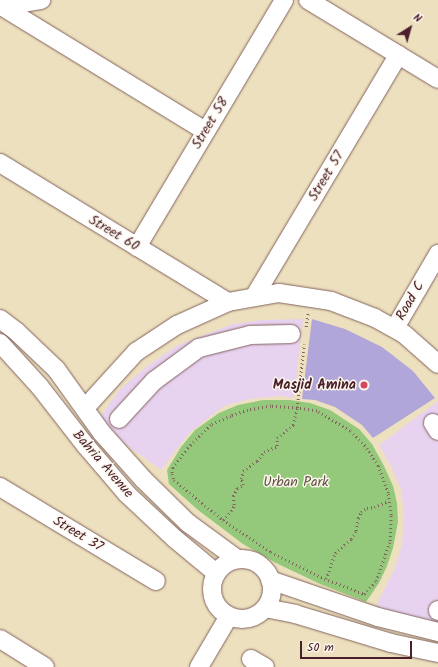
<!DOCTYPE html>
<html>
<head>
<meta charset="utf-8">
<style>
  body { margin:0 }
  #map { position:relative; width:438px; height:667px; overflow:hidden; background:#ede0be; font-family:Kalam,sans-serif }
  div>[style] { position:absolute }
  .built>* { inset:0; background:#e7d2ef }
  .green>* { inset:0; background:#94c97b }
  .building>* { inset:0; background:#b1a6d9 }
  .path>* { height:2.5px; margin-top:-1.25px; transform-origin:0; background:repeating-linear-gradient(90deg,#83635e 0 1px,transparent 0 4px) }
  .roads { filter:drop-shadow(0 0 1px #83635e) drop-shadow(0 0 1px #83635e) }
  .minor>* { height:18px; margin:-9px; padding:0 9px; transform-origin:9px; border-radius:9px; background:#fff }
  .minor>.ring { margin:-9px; padding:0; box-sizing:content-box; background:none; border:18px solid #fff; border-radius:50% }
  .dots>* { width:11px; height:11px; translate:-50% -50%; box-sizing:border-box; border:2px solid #fbf7ec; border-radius:50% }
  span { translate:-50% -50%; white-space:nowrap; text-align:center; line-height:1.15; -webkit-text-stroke:3px #fbf7ec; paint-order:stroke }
  .street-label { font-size:14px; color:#4a1f2b }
  .poi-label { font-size:14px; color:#4a1f2b; font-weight:700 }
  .right { translate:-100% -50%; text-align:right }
  .park-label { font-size:14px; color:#605243 }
  .north { position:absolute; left:390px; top:8px; width:40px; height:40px; -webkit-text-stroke:3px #fbf7ec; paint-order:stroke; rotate:37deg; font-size:11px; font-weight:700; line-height:16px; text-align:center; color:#4a1f2b }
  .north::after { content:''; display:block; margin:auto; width:14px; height:18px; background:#4a1f2b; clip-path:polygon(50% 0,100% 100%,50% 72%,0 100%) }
  .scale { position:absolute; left:300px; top:641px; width:112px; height:18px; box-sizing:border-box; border:2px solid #4a1f2b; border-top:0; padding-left:5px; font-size:12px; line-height:14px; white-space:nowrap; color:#4a1f2b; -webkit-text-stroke:3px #fbf7ec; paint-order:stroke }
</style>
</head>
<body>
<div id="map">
  <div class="built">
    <div style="clip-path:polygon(303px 319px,294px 398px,280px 396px,250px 399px,224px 406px,189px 433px,161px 470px,125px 444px,100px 417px,120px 389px,150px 364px,178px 345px,233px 324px,262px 320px)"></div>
    <div style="clip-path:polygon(438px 401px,438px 625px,376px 606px,395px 568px,402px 544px,404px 514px,401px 490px,392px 468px,379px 445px)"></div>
  </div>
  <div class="green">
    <div style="clip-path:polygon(263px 400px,290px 400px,310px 403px,330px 410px,359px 429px,372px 444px,384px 466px,393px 486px,397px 503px,398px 522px,393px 548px,387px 566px,379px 583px,366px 602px,320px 584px,276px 563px,243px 544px,198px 510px,169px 484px,167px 470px,181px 447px,195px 430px,219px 413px,238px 405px)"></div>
  </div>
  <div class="building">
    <div style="clip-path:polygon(312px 319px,345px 329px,382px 347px,413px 371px,435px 398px,373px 438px,362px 425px,335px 407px,315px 400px,302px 399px)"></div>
  </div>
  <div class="path">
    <div style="left:306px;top:327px;width:15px;rotate:-82deg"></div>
    <div style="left:223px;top:520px;width:58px;rotate:33.7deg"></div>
    <div style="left:271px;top:552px;width:56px;rotate:26.6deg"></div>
    <div style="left:321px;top:577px;width:46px;rotate:21.6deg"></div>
    <div style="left:364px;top:594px;width:18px;rotate:-47deg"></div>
    <div style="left:376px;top:581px;width:42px;rotate:-70.7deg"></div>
    <div style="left:390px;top:541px;width:26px;rotate:-88deg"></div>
    <div style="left:391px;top:515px;width:22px;rotate:-98deg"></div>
    <div style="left:388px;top:493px;width:29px;rotate:-110deg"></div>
    <div style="left:378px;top:466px;width:24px;rotate:-123deg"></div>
    <div style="left:365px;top:446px;width:21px;rotate:-135deg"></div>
    <div style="left:350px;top:431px;width:39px;rotate:-149deg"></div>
    <div style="left:317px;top:411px;width:20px;rotate:-171deg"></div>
    <div style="left:297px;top:408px;width:26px;rotate:-176deg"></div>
    <div style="left:271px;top:406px;width:23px;rotate:170deg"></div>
    <div style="left:248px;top:410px;width:18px;rotate:161deg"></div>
    <div style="left:231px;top:416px;width:22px;rotate:156deg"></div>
    <div style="left:211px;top:425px;width:33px;rotate:135deg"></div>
    <div style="left:188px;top:448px;width:25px;rotate:127deg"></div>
    <div style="left:173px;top:468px;width:6px;rotate:99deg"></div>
    <div style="left:172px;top:474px;width:6px;rotate:72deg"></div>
    <div style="left:174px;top:480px;width:63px;rotate:39.2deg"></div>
    <div style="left:223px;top:520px;width:12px;rotate:-48deg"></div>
    <div style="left:231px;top:511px;width:7px;rotate:-63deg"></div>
    <div style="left:234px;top:505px;width:9px;rotate:-96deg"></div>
    <div style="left:233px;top:496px;width:9px;rotate:-63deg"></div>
    <div style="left:237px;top:488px;width:7px;rotate:-27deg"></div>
    <div style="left:243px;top:485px;width:6px;rotate:-108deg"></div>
    <div style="left:241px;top:479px;width:8px;rotate:-76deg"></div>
    <div style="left:243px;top:471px;width:17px;rotate:-36deg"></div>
    <div style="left:257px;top:461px;width:11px;rotate:-52deg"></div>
    <div style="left:264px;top:452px;width:14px;rotate:-25deg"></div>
    <div style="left:277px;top:446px;width:8px;rotate:-90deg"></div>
    <div style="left:277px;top:438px;width:21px;rotate:-39deg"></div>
    <div style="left:293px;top:425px;width:17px;rotate:-77deg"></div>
    <div style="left:297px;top:408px;width:64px;rotate:-83.8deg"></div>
    <div style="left:326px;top:579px;width:28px;rotate:-71deg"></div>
    <div style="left:335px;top:553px;width:21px;rotate:-41deg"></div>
    <div style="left:351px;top:539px;width:9px;rotate:-58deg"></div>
    <div style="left:356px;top:531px;width:13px;rotate:-81deg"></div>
    <div style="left:358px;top:518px;width:7px;rotate:-63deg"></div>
    <div style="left:361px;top:512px;width:7px;rotate:-34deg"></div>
    <div style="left:367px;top:508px;width:7px;rotate:-8deg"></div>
    <div style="left:374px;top:507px;width:16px;rotate:-22deg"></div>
  </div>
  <div class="roads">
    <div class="minor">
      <div style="left:308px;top:0;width:152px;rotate:31.3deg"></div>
      <div style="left:0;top:7px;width:42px;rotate:-9.7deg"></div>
      <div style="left:3px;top:7px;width:237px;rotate:31.5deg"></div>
      <div style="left:0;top:163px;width:267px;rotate:31.4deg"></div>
      <div style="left:137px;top:247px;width:287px;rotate:-59.2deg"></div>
      <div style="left:254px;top:297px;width:282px;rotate:-59.2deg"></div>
      <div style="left:0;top:319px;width:21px;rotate:37deg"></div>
      <div style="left:17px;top:332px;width:54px;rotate:43.5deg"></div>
      <div style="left:56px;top:369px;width:79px;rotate:54.3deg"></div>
      <div style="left:102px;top:433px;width:62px;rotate:48.3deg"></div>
      <div style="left:143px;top:479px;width:63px;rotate:44.4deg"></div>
      <div style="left:188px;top:523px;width:61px;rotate:36.3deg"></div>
      <div style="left:395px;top:328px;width:86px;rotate:-59.8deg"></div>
      <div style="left:0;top:343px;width:59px;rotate:47.7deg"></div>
      <div style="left:40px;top:387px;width:75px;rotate:52.1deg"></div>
      <div style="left:86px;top:446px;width:63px;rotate:49.5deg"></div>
      <div style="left:127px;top:494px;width:64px;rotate:43.1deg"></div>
      <div style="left:174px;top:538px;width:55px;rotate:39.8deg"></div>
      <div style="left:85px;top:408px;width:76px;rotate:-47.7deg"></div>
      <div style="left:136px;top:352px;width:49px;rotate:-33.4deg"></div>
      <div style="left:177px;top:325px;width:56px;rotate:-24.3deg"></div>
      <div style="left:228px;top:302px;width:52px;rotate:-10deg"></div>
      <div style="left:279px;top:293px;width:53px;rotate:8.7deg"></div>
      <div style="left:331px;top:301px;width:47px;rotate:21.1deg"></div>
      <div style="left:375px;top:318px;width:33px;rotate:29deg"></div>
      <div style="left:404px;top:334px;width:45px;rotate:41.4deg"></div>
      <div style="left:119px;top:419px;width:52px;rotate:-47.4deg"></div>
      <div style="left:154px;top:381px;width:56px;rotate:-36.3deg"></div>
      <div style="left:199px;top:348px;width:53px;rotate:-14.3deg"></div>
      <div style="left:250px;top:335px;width:41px;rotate:-1.4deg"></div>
      <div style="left:433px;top:423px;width:9px;rotate:58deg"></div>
      <div style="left:0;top:487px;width:182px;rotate:31.1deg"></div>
      <div class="ring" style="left:212px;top:559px;width:42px;height:42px"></div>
      <div style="left:270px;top:580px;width:114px;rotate:18.9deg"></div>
      <div style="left:378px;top:617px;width:62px;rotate:14deg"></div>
      <div style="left:265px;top:608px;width:31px;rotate:11deg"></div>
      <div style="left:295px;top:614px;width:100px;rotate:16.8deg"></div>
      <div style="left:391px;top:643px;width:48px;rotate:12deg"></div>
      <div style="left:438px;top:611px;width:1px;rotate:-90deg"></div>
      <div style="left:0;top:639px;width:53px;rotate:31.9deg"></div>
      <div style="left:251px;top:659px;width:16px;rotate:30deg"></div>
      <div style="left:199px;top:667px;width:59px;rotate:-59.5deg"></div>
    </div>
  </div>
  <div class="dots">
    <div style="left:364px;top:385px;background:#d1495b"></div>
  </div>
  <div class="street-label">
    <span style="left:210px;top:123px;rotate:-59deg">Street 58</span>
    <span style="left:326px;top:176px;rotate:-59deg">Street 57</span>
    <span style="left:114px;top:233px;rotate:31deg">Street 60</span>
    <span style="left:410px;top:301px;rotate:-60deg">Road C</span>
    <span style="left:103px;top:464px;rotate:49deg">Bahria Avenue</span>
    <span style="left:78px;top:534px;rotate:31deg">Street 37</span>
  </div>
  <div class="poi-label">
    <span class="right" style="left:356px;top:385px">Masjid Amina</span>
  </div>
  <div class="park-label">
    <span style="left:296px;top:482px">Urban Park</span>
  </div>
  <div class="north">N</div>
  <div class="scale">50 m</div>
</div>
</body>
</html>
